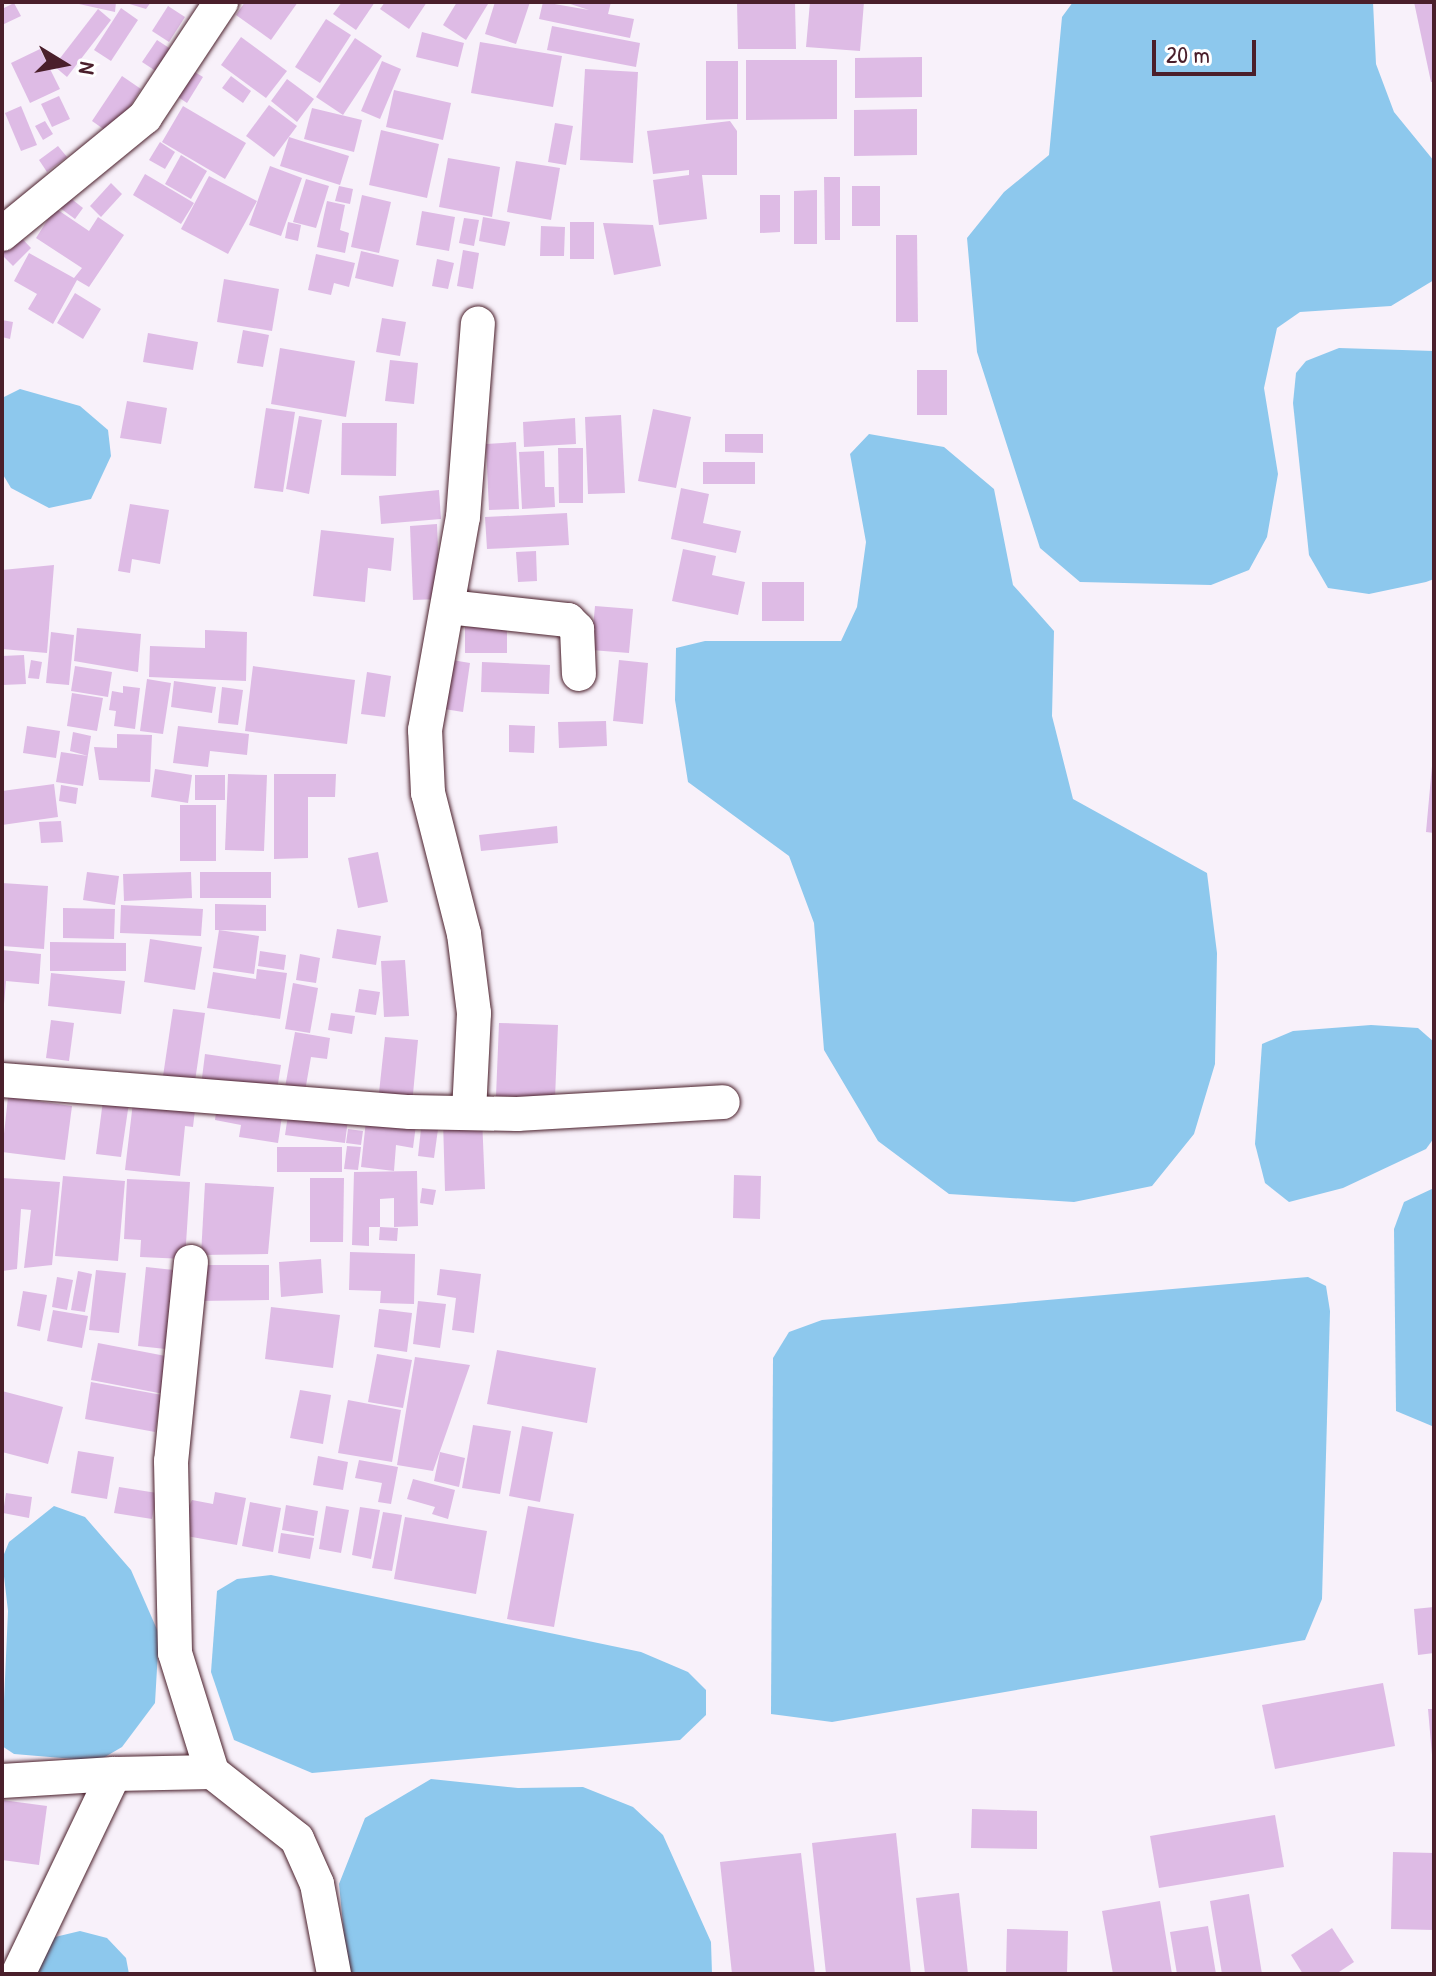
<!DOCTYPE html>
<html>
<head>
<meta charset="utf-8">
<style>
  body { margin:0 }
  #map { position:relative; width:1436px; height:1976px; overflow:hidden; background:#f8f1fa; font-family:"Patrick Hand",sans-serif }
  div>[style] { position:absolute }
  .water>* { inset:0; background:#8dc8ed }
  .building>* { inset:0; background:#debbe5 }
  .roads { filter:drop-shadow(0 0 2px #4a1f2b) drop-shadow(0 0 2px #4a1f2b) }
  .street>* { height:34px; margin:-17px; padding:0 17px; transform-origin:17px; border-radius:17px; background:#fff }
  span { translate:-50% -50%; white-space:nowrap; text-align:center; line-height:1.15; -webkit-text-stroke:7px #fff; paint-order:stroke }
  .frame { position:absolute; inset:0; border:4px solid #4a1f2b; pointer-events:none }
  .north { position:absolute; left:24px; top:24px; width:80px; height:80px; -webkit-text-stroke:6px #fff; paint-order:stroke; rotate:100deg; font-size:22px; font-weight:700; line-height:32px; text-align:center; color:#4a1f2b }
  .north::after { content:''; display:block; margin:auto; width:28px; height:36px; background:#4a1f2b; clip-path:polygon(50% 0,100% 100%,50% 72%,0 100%) }
  .scale { position:absolute; left:1152px; top:40px; width:104px; height:36px; box-sizing:border-box; border:4px solid #4a1f2b; border-top:0; padding-left:10px; font-size:24px; line-height:28px; white-space:nowrap; color:#4a1f2b; -webkit-text-stroke:6px #fff; paint-order:stroke }
</style>
</head>
<body>
<div id="map">
  <div class="water">
    <div style="clip-path:polygon(1073px 2px,1373px 2px,1376px 64px,1394px 112px,1434px 161px,1434px 280px,1391px 306px,1300px 312px,1277px 328px,1264px 388px,1278px 474px,1267px 537px,1249px 570px,1211px 585px,1080px 582px,1040px 548px,977px 352px,967px 238px,1004px 192px,1049px 155px,1062px 17px)"></div>
    <div style="clip-path:polygon(1339px 348px,1434px 351px,1434px 579px,1426px 582px,1369px 594px,1328px 588px,1309px 555px,1293px 403px,1296px 373px,1306px 361px)"></div>
    <div style="clip-path:polygon(20px 389px,80px 406px,108px 430px,111px 456px,91px 499px,49px 508px,11px 488px,2px 473px,2px 398px)"></div>
    <div style="clip-path:polygon(869px 434px,944px 447px,994px 489px,1013px 585px,1054px 631px,1052px 716px,1073px 799px,1207px 873px,1217px 953px,1215px 1064px,1194px 1134px,1152px 1186px,1074px 1202px,949px 1194px,878px 1141px,824px 1050px,814px 923px,789px 856px,688px 782px,675px 700px,676px 648px,705px 641px,841px 641px,857px 607px,866px 542px,850px 454px)"></div>
    <div style="clip-path:polygon(1371px 1025px,1418px 1028px,1434px 1042px,1434px 1138px,1426px 1149px,1343px 1188px,1289px 1202px,1265px 1183px,1255px 1144px,1262px 1044px,1293px 1031px)"></div>
    <div style="clip-path:polygon(1434px 1188px,1434px 1426px,1432px 1426px,1396px 1411px,1394px 1229px,1404px 1202px)"></div>
    <div style="clip-path:polygon(1308px 1277px,1326px 1286px,1330px 1311px,1322px 1599px,1305px 1640px,832px 1722px,771px 1714px,773px 1358px,789px 1332px,822px 1320px)"></div>
    <div style="clip-path:polygon(54px 1506px,85px 1517px,131px 1570px,159px 1634px,155px 1703px,122px 1747px,98px 1761px,14px 1754px,2px 1746px,8px 1611px,2px 1559px,9px 1542px)"></div>
    <div style="clip-path:polygon(271px 1575px,641px 1652px,688px 1672px,706px 1690px,706px 1715px,680px 1740px,312px 1773px,234px 1740px,211px 1672px,217px 1591px,237px 1579px)"></div>
    <div style="clip-path:polygon(431px 1779px,518px 1788px,583px 1787px,633px 1807px,663px 1835px,711px 1942px,712px 1974px,348px 1974px,339px 1884px,365px 1818px)"></div>
    <div style="clip-path:polygon(80px 1931px,107px 1938px,126px 1958px,129px 1974px,32px 1974px,55px 1937px)"></div>
  </div>
  <div class="building">
    <div style="clip-path:polygon(70px 2px,116px 2px,115px 12px)"></div>
    <div style="clip-path:polygon(123px 2px,151px 2px,146px 9px)"></div>
    <div style="clip-path:polygon(245px 2px,298px 2px,271px 40px,236px 15px)"></div>
    <div style="clip-path:polygon(342px 2px,375px 2px,356px 30px,333px 14px)"></div>
    <div style="clip-path:polygon(385px 2px,427px 2px,409px 29px,380px 9px)"></div>
    <div style="clip-path:polygon(457px 2px,488px 4px,466px 40px,443px 25px)"></div>
    <div style="clip-path:polygon(495px 2px,530px 2px,516px 44px,485px 34px)"></div>
    <div style="clip-path:polygon(543px 2px,589px 10px,564px 2px,611px 2px,608px 14px,634px 19px,630px 38px,539px 19px)"></div>
    <div style="clip-path:polygon(737px 2px,795px 2px,796px 49px,738px 49px)"></div>
    <div style="clip-path:polygon(810px 2px,864px 2px,860px 51px,806px 47px)"></div>
    <div style="clip-path:polygon(1414px 2px,1434px 2px,1434px 82px,1431px 82px)"></div>
    <div style="clip-path:polygon(14px 3px,21px 16px,2px 25px,2px 9px)"></div>
    <div style="clip-path:polygon(168px 6px,185px 17px,169px 42px,152px 31px)"></div>
    <div style="clip-path:polygon(121px 8px,138px 20px,111px 61px,94px 50px)"></div>
    <div style="clip-path:polygon(98px 9px,111px 20px,67px 77px,54px 66px)"></div>
    <div style="clip-path:polygon(326px 19px,351px 35px,320px 83px,295px 67px)"></div>
    <div style="clip-path:polygon(552px 26px,640px 43px,636px 67px,547px 50px)"></div>
    <div style="clip-path:polygon(422px 32px,464px 43px,458px 67px,416px 57px)"></div>
    <div style="clip-path:polygon(241px 37px,287px 71px,266px 98px,221px 65px)"></div>
    <div style="clip-path:polygon(355px 38px,382px 56px,343px 115px,316px 97px)"></div>
    <div style="clip-path:polygon(157px 40px,183px 57px,168px 79px,142px 62px)"></div>
    <div style="clip-path:polygon(480px 42px,562px 56px,553px 107px,471px 93px)"></div>
    <div style="clip-path:polygon(40px 49px,60px 89px,30px 103px,11px 63px)"></div>
    <div style="clip-path:polygon(922px 57px,922px 97px,855px 98px,855px 58px)"></div>
    <div style="clip-path:polygon(746px 60px,837px 60px,837px 119px,746px 120px)"></div>
    <div style="clip-path:polygon(382px 61px,401px 69px,380px 119px,361px 111px)"></div>
    <div style="clip-path:polygon(706px 61px,738px 61px,738px 119px,706px 120px)"></div>
    <div style="clip-path:polygon(185px 66px,203px 77px,187px 103px,169px 91px)"></div>
    <div style="clip-path:polygon(585px 69px,638px 72px,633px 163px,580px 160px)"></div>
    <div style="clip-path:polygon(122px 76px,141px 89px,112px 135px,92px 121px)"></div>
    <div style="clip-path:polygon(231px 76px,251px 91px,243px 103px,222px 88px)"></div>
    <div style="clip-path:polygon(287px 79px,314px 99px,297px 122px,271px 101px)"></div>
    <div style="clip-path:polygon(394px 90px,451px 103px,443px 140px,386px 127px)"></div>
    <div style="clip-path:polygon(59px 96px,70px 119px,52px 127px,41px 104px)"></div>
    <div style="clip-path:polygon(269px 105px,297px 126px,274px 157px,246px 136px)"></div>
    <div style="clip-path:polygon(21px 106px,37px 145px,21px 151px,5px 113px)"></div>
    <div style="clip-path:polygon(183px 106px,246px 143px,225px 179px,162px 142px)"></div>
    <div style="clip-path:polygon(312px 108px,362px 120px,354px 152px,304px 139px)"></div>
    <div style="clip-path:polygon(917px 109px,917px 155px,854px 156px,854px 110px)"></div>
    <div style="clip-path:polygon(45px 121px,53px 134px,43px 140px,35px 126px)"></div>
    <div style="clip-path:polygon(730px 121px,737px 131px,737px 175px,702px 175px,707px 219px,659px 225px,653px 180px,689px 175px,689px 170px,653px 174px,647px 131px)"></div>
    <div style="clip-path:polygon(555px 123px,573px 126px,566px 165px,548px 162px)"></div>
    <div style="clip-path:polygon(381px 130px,439px 144px,427px 198px,369px 185px)"></div>
    <div style="clip-path:polygon(289px 137px,349px 156px,340px 185px,280px 166px)"></div>
    <div style="clip-path:polygon(160px 142px,175px 152px,165px 169px,149px 160px)"></div>
    <div style="clip-path:polygon(58px 146px,67px 157px,47px 172px,39px 160px)"></div>
    <div style="clip-path:polygon(181px 155px,207px 171px,191px 199px,165px 184px)"></div>
    <div style="clip-path:polygon(448px 158px,500px 167px,492px 217px,439px 207px)"></div>
    <div style="clip-path:polygon(516px 161px,560px 168px,551px 220px,507px 212px)"></div>
    <div style="clip-path:polygon(270px 166px,302px 178px,281px 236px,249px 225px)"></div>
    <div style="clip-path:polygon(145px 174px,194px 203px,181px 224px,133px 195px)"></div>
    <div style="clip-path:polygon(209px 176px,257px 201px,228px 254px,181px 229px)"></div>
    <div style="clip-path:polygon(824px 177px,840px 177px,840px 240px,825px 240px)"></div>
    <div style="clip-path:polygon(306px 179px,329px 186px,316px 228px,293px 222px)"></div>
    <div style="clip-path:polygon(111px 183px,122px 194px,101px 217px,90px 206px)"></div>
    <div style="clip-path:polygon(339px 186px,353px 189px,350px 204px,335px 201px)"></div>
    <div style="clip-path:polygon(852px 186px,880px 186px,880px 226px,852px 226px)"></div>
    <div style="clip-path:polygon(817px 190px,817px 244px,794px 244px,794px 191px)"></div>
    <div style="clip-path:polygon(64px 193px,83px 208px,75px 219px,56px 205px)"></div>
    <div style="clip-path:polygon(362px 195px,391px 202px,379px 253px,351px 247px)"></div>
    <div style="clip-path:polygon(760px 195px,780px 195px,780px 232px,760px 233px)"></div>
    <div style="clip-path:polygon(327px 201px,345px 205px,340px 230px,349px 233px,345px 253px,317px 247px)"></div>
    <div style="clip-path:polygon(55px 208px,89px 231px,98px 217px,124px 235px,89px 287px,77px 280px,53px 324px,28px 309px,37px 294px,14px 281px,29px 253px,74px 278px,82px 268px,36px 238px)"></div>
    <div style="clip-path:polygon(422px 211px,455px 217px,449px 251px,416px 245px)"></div>
    <div style="clip-path:polygon(483px 217px,510px 222px,505px 246px,479px 241px)"></div>
    <div style="clip-path:polygon(464px 218px,479px 220px,474px 246px,459px 243px)"></div>
    <div style="clip-path:polygon(288px 222px,301px 225px,298px 241px,285px 238px)"></div>
    <div style="clip-path:polygon(570px 222px,594px 222px,594px 259px,570px 259px)"></div>
    <div style="clip-path:polygon(603px 223px,653px 225px,661px 266px,614px 275px)"></div>
    <div style="clip-path:polygon(541px 226px,565px 227px,564px 256px,540px 256px)"></div>
    <div style="clip-path:polygon(13px 229px,31px 248px,13px 266px,2px 255px,2px 239px)"></div>
    <div style="clip-path:polygon(896px 235px,917px 235px,918px 322px,896px 322px)"></div>
    <div style="clip-path:polygon(463px 250px,479px 253px,473px 289px,457px 286px)"></div>
    <div style="clip-path:polygon(361px 251px,399px 260px,393px 287px,355px 278px)"></div>
    <div style="clip-path:polygon(316px 254px,355px 263px,349px 287px,334px 283px,331px 295px,308px 290px)"></div>
    <div style="clip-path:polygon(437px 259px,454px 263px,448px 289px,432px 286px)"></div>
    <div style="clip-path:polygon(224px 279px,279px 289px,272px 331px,217px 322px)"></div>
    <div style="clip-path:polygon(75px 293px,101px 309px,83px 339px,57px 323px)"></div>
    <div style="clip-path:polygon(382px 318px,406px 322px,400px 356px,376px 352px)"></div>
    <div style="clip-path:polygon(2px 320px,13px 322px,10px 339px,2px 337px)"></div>
    <div style="clip-path:polygon(243px 330px,269px 335px,263px 367px,237px 363px)"></div>
    <div style="clip-path:polygon(148px 333px,198px 342px,193px 370px,143px 362px)"></div>
    <div style="clip-path:polygon(280px 348px,355px 361px,346px 417px,271px 404px)"></div>
    <div style="clip-path:polygon(390px 360px,418px 363px,414px 404px,385px 401px)"></div>
    <div style="clip-path:polygon(917px 370px,947px 370px,947px 415px,917px 415px)"></div>
    <div style="clip-path:polygon(127px 401px,167px 408px,161px 444px,120px 438px)"></div>
    <div style="clip-path:polygon(266px 408px,295px 412px,283px 492px,254px 488px)"></div>
    <div style="clip-path:polygon(653px 409px,691px 417px,676px 488px,638px 481px)"></div>
    <div style="clip-path:polygon(621px 415px,625px 493px,588px 494px,585px 417px)"></div>
    <div style="clip-path:polygon(299px 416px,322px 420px,309px 494px,286px 489px)"></div>
    <div style="clip-path:polygon(575px 418px,576px 444px,524px 447px,523px 422px)"></div>
    <div style="clip-path:polygon(342px 423px,397px 423px,396px 476px,341px 475px)"></div>
    <div style="clip-path:polygon(725px 434px,763px 434px,763px 453px,725px 452px)"></div>
    <div style="clip-path:polygon(516px 442px,519px 509px,489px 510px,486px 444px)"></div>
    <div style="clip-path:polygon(558px 448px,583px 448px,583px 503px,559px 503px)"></div>
    <div style="clip-path:polygon(544px 451px,545px 487px,554px 487px,555px 507px,522px 509px,519px 452px)"></div>
    <div style="clip-path:polygon(703px 462px,755px 462px,755px 484px,703px 484px)"></div>
    <div style="clip-path:polygon(681px 488px,709px 494px,703px 523px,741px 531px,736px 553px,671px 539px)"></div>
    <div style="clip-path:polygon(439px 490px,441px 519px,381px 524px,379px 496px)"></div>
    <div style="clip-path:polygon(130px 504px,169px 510px,160px 564px,132px 559px,130px 573px,118px 571px)"></div>
    <div style="clip-path:polygon(567px 513px,569px 545px,487px 549px,485px 517px)"></div>
    <div style="clip-path:polygon(437px 524px,440px 599px,413px 600px,410px 526px)"></div>
    <div style="clip-path:polygon(321px 530px,394px 538px,391px 571px,368px 568px,365px 602px,313px 596px)"></div>
    <div style="clip-path:polygon(683px 549px,716px 556px,712px 575px,745px 582px,738px 615px,672px 601px)"></div>
    <div style="clip-path:polygon(536px 551px,537px 581px,518px 582px,516px 552px)"></div>
    <div style="clip-path:polygon(54px 565px,47px 653px,2px 649px,2px 570px)"></div>
    <div style="clip-path:polygon(762px 582px,804px 582px,804px 621px,762px 621px)"></div>
    <div style="clip-path:polygon(595px 606px,633px 609px,629px 653px,591px 650px)"></div>
    <div style="clip-path:polygon(465px 627px,507px 627px,507px 653px,465px 653px)"></div>
    <div style="clip-path:polygon(77px 628px,141px 634px,138px 672px,74px 661px)"></div>
    <div style="clip-path:polygon(205px 630px,247px 632px,246px 681px,149px 677px,150px 646px,205px 648px)"></div>
    <div style="clip-path:polygon(51px 632px,74px 635px,69px 685px,46px 683px)"></div>
    <div style="clip-path:polygon(24px 655px,26px 684px,2px 685px,2px 656px)"></div>
    <div style="clip-path:polygon(446px 659px,470px 663px,463px 712px,438px 708px)"></div>
    <div style="clip-path:polygon(31px 660px,42px 662px,39px 679px,28px 678px)"></div>
    <div style="clip-path:polygon(619px 660px,648px 663px,643px 724px,613px 721px)"></div>
    <div style="clip-path:polygon(482px 662px,550px 665px,549px 694px,481px 692px)"></div>
    <div style="clip-path:polygon(75px 666px,112px 672px,108px 697px,71px 691px)"></div>
    <div style="clip-path:polygon(253px 666px,355px 680px,347px 744px,245px 731px)"></div>
    <div style="clip-path:polygon(367px 672px,391px 676px,385px 717px,361px 714px)"></div>
    <div style="clip-path:polygon(147px 679px,171px 683px,163px 734px,140px 731px)"></div>
    <div style="clip-path:polygon(174px 681px,216px 687px,212px 713px,171px 707px)"></div>
    <div style="clip-path:polygon(123px 686px,140px 688px,135px 729px,114px 726px,116px 711px,109px 710px,112px 691px,123px 693px)"></div>
    <div style="clip-path:polygon(222px 687px,243px 690px,238px 725px,218px 723px)"></div>
    <div style="clip-path:polygon(72px 693px,103px 698px,97px 731px,67px 726px)"></div>
    <div style="clip-path:polygon(606px 721px,607px 746px,559px 748px,558px 722px)"></div>
    <div style="clip-path:polygon(509px 725px,535px 726px,534px 753px,509px 752px)"></div>
    <div style="clip-path:polygon(27px 726px,60px 731px,56px 758px,23px 753px)"></div>
    <div style="clip-path:polygon(178px 726px,249px 734px,247px 755px,210px 751px,208px 767px,173px 763px)"></div>
    <div style="clip-path:polygon(73px 732px,91px 736px,83px 786px,56px 782px,61px 752px,88px 756px,70px 751px)"></div>
    <div style="clip-path:polygon(117px 734px,152px 735px,150px 782px,99px 780px,94px 747px,117px 748px)"></div>
    <div style="clip-path:polygon(1432px 766px,1434px 766px,1434px 833px,1426px 832px)"></div>
    <div style="clip-path:polygon(155px 769px,192px 775px,188px 803px,151px 797px)"></div>
    <div style="clip-path:polygon(228px 774px,267px 775px,264px 851px,225px 850px)"></div>
    <div style="clip-path:polygon(274px 774px,336px 774px,335px 797px,308px 797px,308px 858px,274px 859px)"></div>
    <div style="clip-path:polygon(195px 775px,225px 775px,225px 800px,195px 800px)"></div>
    <div style="clip-path:polygon(54px 784px,58px 817px,2px 825px,2px 791px)"></div>
    <div style="clip-path:polygon(61px 785px,78px 788px,76px 804px,59px 801px)"></div>
    <div style="clip-path:polygon(180px 805px,216px 805px,216px 861px,180px 861px)"></div>
    <div style="clip-path:polygon(61px 821px,63px 842px,41px 843px,39px 822px)"></div>
    <div style="clip-path:polygon(557px 826px,558px 843px,481px 851px,479px 835px)"></div>
    <div style="clip-path:polygon(378px 852px,388px 902px,358px 908px,348px 858px)"></div>
    <div style="clip-path:polygon(87px 872px,119px 876px,115px 905px,83px 900px)"></div>
    <div style="clip-path:polygon(191px 872px,192px 898px,124px 901px,123px 874px)"></div>
    <div style="clip-path:polygon(200px 872px,271px 872px,271px 898px,200px 898px)"></div>
    <div style="clip-path:polygon(2px 883px,48px 886px,44px 949px,2px 946px)"></div>
    <div style="clip-path:polygon(215px 904px,266px 905px,266px 931px,215px 930px)"></div>
    <div style="clip-path:polygon(121px 905px,203px 909px,201px 936px,120px 933px)"></div>
    <div style="clip-path:polygon(63px 908px,115px 909px,114px 939px,63px 938px)"></div>
    <div style="clip-path:polygon(337px 929px,381px 936px,376px 965px,332px 958px)"></div>
    <div style="clip-path:polygon(219px 930px,259px 936px,254px 974px,213px 968px)"></div>
    <div style="clip-path:polygon(150px 939px,202px 947px,195px 990px,144px 982px)"></div>
    <div style="clip-path:polygon(50px 942px,126px 943px,126px 971px,50px 971px)"></div>
    <div style="clip-path:polygon(2px 950px,41px 954px,39px 984px,6px 981px,4px 1004px)"></div>
    <div style="clip-path:polygon(260px 951px,286px 955px,284px 970px,258px 966px)"></div>
    <div style="clip-path:polygon(300px 954px,320px 958px,316px 983px,296px 980px)"></div>
    <div style="clip-path:polygon(405px 960px,409px 1016px,384px 1017px,381px 961px)"></div>
    <div style="clip-path:polygon(257px 969px,287px 973px,280px 1019px,207px 1008px,213px 972px,256px 979px)"></div>
    <div style="clip-path:polygon(51px 973px,125px 981px,121px 1014px,48px 1006px)"></div>
    <div style="clip-path:polygon(293px 983px,318px 988px,310px 1033px,285px 1029px)"></div>
    <div style="clip-path:polygon(359px 989px,380px 992px,376px 1015px,355px 1012px)"></div>
    <div style="clip-path:polygon(173px 1009px,205px 1013px,194px 1088px,162px 1083px)"></div>
    <div style="clip-path:polygon(331px 1013px,355px 1016px,352px 1034px,328px 1030px)"></div>
    <div style="clip-path:polygon(51px 1020px,74px 1023px,69px 1061px,46px 1058px)"></div>
    <div style="clip-path:polygon(499px 1023px,558px 1025px,555px 1098px,496px 1096px)"></div>
    <div style="clip-path:polygon(295px 1032px,330px 1038px,327px 1059px,311px 1057px,304px 1097px,284px 1093px)"></div>
    <div style="clip-path:polygon(385px 1037px,418px 1040px,412px 1105px,378px 1102px)"></div>
    <div style="clip-path:polygon(205px 1054px,281px 1065px,276px 1096px,201px 1086px)"></div>
    <div style="clip-path:polygon(104px 1093px,130px 1096px,121px 1157px,96px 1154px)"></div>
    <div style="clip-path:polygon(134px 1094px,196px 1101px,193px 1127px,185px 1126px,180px 1176px,125px 1170px)"></div>
    <div style="clip-path:polygon(8px 1097px,72px 1106px,65px 1160px,2px 1152px)"></div>
    <div style="clip-path:polygon(218px 1098px,283px 1109px,278px 1143px,239px 1137px,241px 1125px,215px 1120px)"></div>
    <div style="clip-path:polygon(290px 1102px,349px 1111px,345px 1143px,285px 1135px)"></div>
    <div style="clip-path:polygon(367px 1111px,417px 1117px,413px 1148px,396px 1145px,394px 1171px,361px 1167px)"></div>
    <div style="clip-path:polygon(482px 1118px,485px 1189px,445px 1191px,443px 1120px)"></div>
    <div style="clip-path:polygon(422px 1120px,439px 1122px,434px 1158px,418px 1156px)"></div>
    <div style="clip-path:polygon(348px 1129px,363px 1131px,361px 1145px,346px 1143px)"></div>
    <div style="clip-path:polygon(347px 1146px,361px 1147px,358px 1170px,344px 1169px)"></div>
    <div style="clip-path:polygon(277px 1147px,342px 1147px,342px 1172px,277px 1172px)"></div>
    <div style="clip-path:polygon(417px 1171px,418px 1226px,394px 1227px,394px 1198px,380px 1199px,380px 1227px,369px 1227px,369px 1246px,352px 1245px,354px 1172px)"></div>
    <div style="clip-path:polygon(734px 1175px,761px 1176px,760px 1219px,733px 1218px)"></div>
    <div style="clip-path:polygon(63px 1176px,125px 1181px,118px 1261px,55px 1256px)"></div>
    <div style="clip-path:polygon(2px 1178px,60px 1182px,52px 1265px,24px 1268px,31px 1210px,21px 1209px,17px 1269px,2px 1271px)"></div>
    <div style="clip-path:polygon(310px 1178px,344px 1178px,343px 1242px,310px 1242px)"></div>
    <div style="clip-path:polygon(127px 1179px,190px 1182px,185px 1259px,140px 1257px,141px 1240px,124px 1239px)"></div>
    <div style="clip-path:polygon(205px 1183px,274px 1187px,268px 1254px,201px 1255px)"></div>
    <div style="clip-path:polygon(422px 1188px,436px 1190px,433px 1205px,420px 1203px)"></div>
    <div style="clip-path:polygon(380px 1227px,398px 1228px,397px 1241px,379px 1240px)"></div>
    <div style="clip-path:polygon(350px 1252px,415px 1254px,414px 1304px,380px 1303px,381px 1291px,349px 1290px)"></div>
    <div style="clip-path:polygon(321px 1259px,323px 1293px,281px 1297px,279px 1262px)"></div>
    <div style="clip-path:polygon(198px 1265px,269px 1265px,269px 1300px,197px 1301px)"></div>
    <div style="clip-path:polygon(146px 1267px,183px 1271px,175px 1350px,138px 1346px)"></div>
    <div style="clip-path:polygon(440px 1269px,481px 1274px,474px 1333px,452px 1330px,456px 1298px,437px 1295px)"></div>
    <div style="clip-path:polygon(96px 1270px,126px 1273px,119px 1333px,89px 1330px)"></div>
    <div style="clip-path:polygon(78px 1271px,92px 1274px,85px 1312px,71px 1310px)"></div>
    <div style="clip-path:polygon(57px 1277px,73px 1280px,67px 1310px,52px 1307px)"></div>
    <div style="clip-path:polygon(23px 1291px,47px 1295px,40px 1331px,17px 1326px)"></div>
    <div style="clip-path:polygon(418px 1301px,446px 1304px,440px 1348px,413px 1344px)"></div>
    <div style="clip-path:polygon(271px 1307px,340px 1315px,333px 1368px,265px 1359px)"></div>
    <div style="clip-path:polygon(379px 1309px,412px 1313px,407px 1352px,374px 1347px)"></div>
    <div style="clip-path:polygon(53px 1310px,88px 1316px,82px 1348px,47px 1341px)"></div>
    <div style="clip-path:polygon(98px 1343px,176px 1358px,169px 1395px,91px 1380px)"></div>
    <div style="clip-path:polygon(497px 1350px,596px 1368px,587px 1423px,487px 1404px)"></div>
    <div style="clip-path:polygon(377px 1354px,412px 1360px,403px 1408px,368px 1402px)"></div>
    <div style="clip-path:polygon(415px 1357px,470px 1365px,433px 1471px,397px 1465px)"></div>
    <div style="clip-path:polygon(91px 1382px,162px 1395px,155px 1432px,85px 1419px)"></div>
    <div style="clip-path:polygon(300px 1390px,331px 1395px,323px 1444px,290px 1438px)"></div>
    <div style="clip-path:polygon(2px 1391px,63px 1407px,48px 1464px,2px 1452px)"></div>
    <div style="clip-path:polygon(348px 1400px,401px 1410px,392px 1462px,338px 1453px)"></div>
    <div style="clip-path:polygon(473px 1425px,511px 1431px,500px 1494px,462px 1488px)"></div>
    <div style="clip-path:polygon(522px 1426px,553px 1432px,540px 1502px,509px 1496px)"></div>
    <div style="clip-path:polygon(78px 1451px,114px 1457px,107px 1499px,71px 1493px)"></div>
    <div style="clip-path:polygon(440px 1452px,465px 1458px,459px 1487px,434px 1481px)"></div>
    <div style="clip-path:polygon(318px 1456px,348px 1462px,343px 1490px,313px 1485px)"></div>
    <div style="clip-path:polygon(359px 1460px,398px 1467px,391px 1504px,378px 1502px,382px 1483px,355px 1478px)"></div>
    <div style="clip-path:polygon(413px 1479px,455px 1490px,448px 1519px,432px 1514px,435px 1507px,407px 1499px)"></div>
    <div style="clip-path:polygon(119px 1487px,157px 1493px,152px 1519px,114px 1513px)"></div>
    <div style="clip-path:polygon(215px 1492px,246px 1498px,237px 1545px,175px 1534px,192px 1500px,213px 1504px)"></div>
    <div style="clip-path:polygon(6px 1493px,32px 1497px,29px 1518px,3px 1513px)"></div>
    <div style="clip-path:polygon(250px 1502px,281px 1508px,273px 1552px,242px 1546px)"></div>
    <div style="clip-path:polygon(286px 1505px,318px 1511px,314px 1536px,282px 1530px)"></div>
    <div style="clip-path:polygon(326px 1506px,349px 1510px,341px 1553px,319px 1549px)"></div>
    <div style="clip-path:polygon(528px 1506px,574px 1514px,554px 1627px,507px 1619px)"></div>
    <div style="clip-path:polygon(360px 1507px,380px 1510px,371px 1559px,352px 1555px)"></div>
    <div style="clip-path:polygon(383px 1512px,402px 1515px,392px 1571px,372px 1568px)"></div>
    <div style="clip-path:polygon(405px 1517px,487px 1531px,476px 1594px,394px 1579px)"></div>
    <div style="clip-path:polygon(281px 1533px,314px 1538px,310px 1559px,278px 1553px)"></div>
    <div style="clip-path:polygon(1434px 1607px,1434px 1653px,1418px 1655px,1414px 1609px)"></div>
    <div style="clip-path:polygon(1383px 1683px,1395px 1746px,1275px 1769px,1262px 1705px)"></div>
    <div style="clip-path:polygon(1428px 1709px,1434px 1709px,1434px 1754px,1432px 1755px)"></div>
    <div style="clip-path:polygon(2px 1800px,47px 1806px,39px 1865px,2px 1860px)"></div>
    <div style="clip-path:polygon(972px 1809px,1037px 1811px,1037px 1849px,971px 1848px)"></div>
    <div style="clip-path:polygon(1275px 1815px,1284px 1867px,1159px 1888px,1150px 1836px)"></div>
    <div style="clip-path:polygon(896px 1833px,911px 1974px,826px 1974px,812px 1843px)"></div>
    <div style="clip-path:polygon(1393px 1852px,1434px 1853px,1434px 1930px,1391px 1929px)"></div>
    <div style="clip-path:polygon(801px 1853px,815px 1974px,732px 1974px,720px 1862px)"></div>
    <div style="clip-path:polygon(959px 1893px,968px 1974px,925px 1974px,916px 1898px)"></div>
    <div style="clip-path:polygon(1249px 1894px,1262px 1974px,1222px 1974px,1210px 1901px)"></div>
    <div style="clip-path:polygon(1160px 1901px,1172px 1974px,1113px 1974px,1102px 1911px)"></div>
    <div style="clip-path:polygon(1208px 1926px,1216px 1974px,1177px 1974px,1170px 1932px)"></div>
    <div style="clip-path:polygon(1332px 1928px,1354px 1962px,1336px 1974px,1303px 1974px,1291px 1955px)"></div>
    <div style="clip-path:polygon(1007px 1929px,1068px 1931px,1067px 1974px,1006px 1974px)"></div>
  </div>
  <div class="roads">
    <div class="street">
      <div style="left:2px;top:234px;width:185px;rotate:-39.3deg"></div>
      <div style="left:145px;top:117px;width:138px;rotate:-56.5deg"></div>
      <div style="left:448px;top:607px;width:121px;rotate:6.2deg"></div>
      <div style="left:568px;top:620px;width:13px;rotate:45deg"></div>
      <div style="left:577px;top:629px;width:45px;rotate:87.5deg"></div>
      <div style="left:2px;top:1080px;width:409px;rotate:4.5deg"></div>
      <div style="left:410px;top:1112px;width:107px;rotate:1.1deg"></div>
      <div style="left:517px;top:1114px;width:206px;rotate:-3.3deg"></div>
      <div style="left:469px;top:1112px;width:99px;rotate:-87.1deg"></div>
      <div style="left:474px;top:1013px;width:80px;rotate:-97.2deg"></div>
      <div style="left:464px;top:934px;width:146px;rotate:-104.3deg"></div>
      <div style="left:428px;top:793px;width:63px;rotate:-92.7deg"></div>
      <div style="left:425px;top:730px;width:216px;rotate:-79.9deg"></div>
      <div style="left:463px;top:517px;width:194px;rotate:-85.6deg"></div>
      <div style="left:191px;top:1262px;width:200px;rotate:95.7deg"></div>
      <div style="left:171px;top:1461px;width:192px;rotate:88.8deg"></div>
      <div style="left:175px;top:1653px;width:125px;rotate:72.7deg"></div>
      <div style="left:212px;top:1772px;width:108px;rotate:38.2deg"></div>
      <div style="left:297px;top:1839px;width:49px;rotate:66deg"></div>
      <div style="left:317px;top:1884px;width:92px;rotate:79.3deg"></div>
      <div style="left:114px;top:1774px;width:98px;rotate:-1.2deg"></div>
      <div style="left:2px;top:1781px;width:112px;rotate:-3.6deg"></div>
      <div style="left:114px;top:1774px;width:222px;rotate:115.6deg"></div>
    </div>
  </div>
  <div class="frame"></div>
  <div class="north">N</div>
  <div class="scale">20 m</div>
</div>
</body>
</html>
